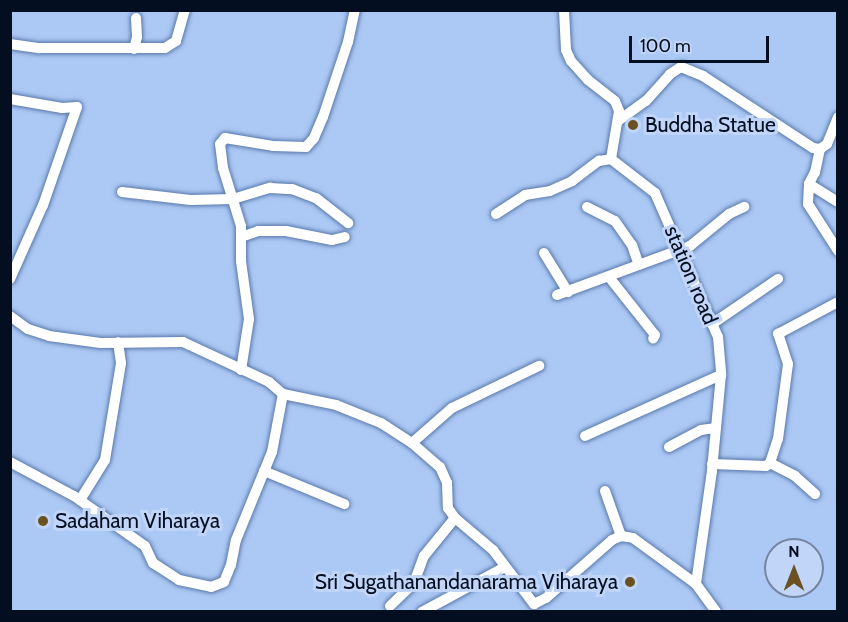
<!DOCTYPE html>
<html>
<head>
<meta charset="utf-8">
<style>
  body { margin:0 }
  #map { position:relative; width:848px; height:622px; overflow:hidden; background:#acc9f5; font-family:Cabin,sans-serif }
  div>[style] { position:absolute }
  .roads { filter:drop-shadow(0 0 2px #5979ab) drop-shadow(0 0 2px #5979ab) }
  .minor>* { height:10px; margin:-5px; padding:0 5px; transform-origin:5px; border-radius:5px; background:#fff }
  .dots>* { width:16px; height:16px; translate:-50% -50%; box-sizing:border-box; border:3px solid #c0d5f7; border-radius:50% }
  span { translate:-50% -50%; white-space:nowrap; text-align:center; line-height:1.15; -webkit-text-stroke:6px #c0d5f7; paint-order:stroke }
  .poi-label { font-size:21px; color:#040e21 }
  .left { translate:0 -50%; text-align:left }
  .right { translate:-100% -50%; text-align:right }
  .street-label { font-size:21px; color:#040e21 }
  .frame { position:absolute; inset:0; border:12px solid #040e21; pointer-events:none }
  .north { position:absolute; left:764px; top:538px; width:60px; height:60px; box-sizing:border-box; background:#c0d5f7; border:2px solid #7585a1; border-radius:50%; rotate:0deg; font-size:16px; font-weight:700; line-height:24px; text-align:center; color:#040e21 }
  .north::after { content:''; display:block; margin:auto; width:21px; height:27px; background:#6b5122; clip-path:polygon(50% 0,100% 100%,50% 72%,0 100%) }
  .scale { position:absolute; left:629px; top:36px; width:140px; height:27px; box-sizing:border-box; border:3px solid #040e21; border-top:0; padding-left:8px; font-size:18px; line-height:21px; white-space:nowrap; color:#040e21; -webkit-text-stroke:4px #c0d5f7; paint-order:stroke }
</style>
</head>
<body>
<div id="map">
  <div class="roads">
    <div class="minor">
      <div style="left:564px;top:10px;width:40px;rotate:87.1deg"></div>
      <div style="left:566px;top:50px;width:12px;rotate:66deg"></div>
      <div style="left:571px;top:61px;width:25px;rotate:48deg"></div>
      <div style="left:588px;top:80px;width:34px;rotate:38deg"></div>
      <div style="left:615px;top:101px;width:11px;rotate:68deg"></div>
      <div style="left:619px;top:111px;width:49px;rotate:99.5deg"></div>
      <div style="left:611px;top:159px;width:56px;rotate:37.7deg"></div>
      <div style="left:655px;top:193px;width:157px;rotate:66.4deg"></div>
      <div style="left:718px;top:337px;width:38px;rotate:85deg"></div>
      <div style="left:721px;top:375px;width:96px;rotate:95.4deg"></div>
      <div style="left:712px;top:471px;width:114px;rotate:98.1deg"></div>
      <div style="left:10px;top:44px;width:30px;rotate:8deg"></div>
      <div style="left:40px;top:48px;width:125px"></div>
      <div style="left:165px;top:48px;width:13px;rotate:-32deg"></div>
      <div style="left:176px;top:41px;width:32px;rotate:-74deg"></div>
      <div style="left:134px;top:49px;width:12px;rotate:-76deg"></div>
      <div style="left:137px;top:37px;width:19px;rotate:-93deg"></div>
      <div style="left:10px;top:99px;width:53px;rotate:9.8deg"></div>
      <div style="left:62px;top:108px;width:15px;rotate:-4deg"></div>
      <div style="left:77px;top:107px;width:104px;rotate:109.1deg"></div>
      <div style="left:43px;top:205px;width:81px;rotate:114deg"></div>
      <div style="left:838px;top:117px;width:29px;rotate:112deg"></div>
      <div style="left:827px;top:144px;width:9px;rotate:144deg"></div>
      <div style="left:820px;top:149px;width:24px;rotate:102deg"></div>
      <div style="left:815px;top:172px;width:13px;rotate:117deg"></div>
      <div style="left:809px;top:184px;width:20px;rotate:93deg"></div>
      <div style="left:808px;top:204px;width:56px;rotate:57.4deg"></div>
      <div style="left:618px;top:121px;width:34px;rotate:-36deg"></div>
      <div style="left:646px;top:101px;width:36px;rotate:-48deg"></div>
      <div style="left:670px;top:74px;width:13px;rotate:-32deg"></div>
      <div style="left:681px;top:67px;width:24px;rotate:22deg"></div>
      <div style="left:703px;top:76px;width:131px;rotate:33.2deg"></div>
      <div style="left:813px;top:148px;width:7px;rotate:8deg"></div>
      <div style="left:809px;top:184px;width:34px;rotate:32deg"></div>
      <div style="left:122px;top:192px;width:69px;rotate:6.6deg"></div>
      <div style="left:191px;top:200px;width:42px;rotate:-1.4deg"></div>
      <div style="left:233px;top:199px;width:39px;rotate:-17deg"></div>
      <div style="left:270px;top:188px;width:22px;rotate:3deg"></div>
      <div style="left:292px;top:189px;width:26px;rotate:21deg"></div>
      <div style="left:316px;top:198px;width:41px;rotate:38deg"></div>
      <div style="left:587px;top:207px;width:31px;rotate:27deg"></div>
      <div style="left:615px;top:221px;width:29px;rotate:55deg"></div>
      <div style="left:632px;top:245px;width:21px;rotate:71deg"></div>
      <div style="left:496px;top:214px;width:35px;rotate:-33deg"></div>
      <div style="left:525px;top:195px;width:25px;rotate:-9deg"></div>
      <div style="left:550px;top:191px;width:24px;rotate:-24deg"></div>
      <div style="left:572px;top:181px;width:34px;rotate:-37deg"></div>
      <div style="left:599px;top:161px;width:12px;rotate:-9deg"></div>
      <div style="left:241px;top:237px;width:18px;rotate:-19deg"></div>
      <div style="left:258px;top:231px;width:28px"></div>
      <div style="left:286px;top:231px;width:47px;rotate:11.1deg"></div>
      <div style="left:332px;top:240px;width:13px;rotate:-13deg"></div>
      <div style="left:544px;top:253px;width:46px;rotate:58.4deg"></div>
      <div style="left:609px;top:277px;width:74px;rotate:51.6deg"></div>
      <div style="left:655px;top:335px;width:4px;rotate:117deg"></div>
      <div style="left:557px;top:295px;width:142px;rotate:-20.2deg"></div>
      <div style="left:690px;top:246px;width:50px;rotate:-39.4deg"></div>
      <div style="left:729px;top:214px;width:17px;rotate:-25deg"></div>
      <div style="left:10px;top:316px;width:22px;rotate:36deg"></div>
      <div style="left:28px;top:329px;width:22px;rotate:18deg"></div>
      <div style="left:49px;top:336px;width:52px;rotate:7.7deg"></div>
      <div style="left:101px;top:343px;width:82px;rotate:-0.7deg"></div>
      <div style="left:183px;top:342px;width:95px;rotate:24.9deg"></div>
      <div style="left:269px;top:382px;width:18px;rotate:41deg"></div>
      <div style="left:712px;top:324px;width:80px;rotate:-34.3deg"></div>
      <div style="left:241px;top:370px;width:52px;rotate:-81.1deg"></div>
      <div style="left:249px;top:319px;width:59px;rotate:-97.9deg"></div>
      <div style="left:241px;top:261px;width:35px;rotate:-90deg"></div>
      <div style="left:241px;top:226px;width:61px;rotate:-107.2deg"></div>
      <div style="left:223px;top:168px;width:24px;rotate:-97deg"></div>
      <div style="left:220px;top:144px;width:8px;rotate:-50deg"></div>
      <div style="left:225px;top:138px;width:50px;rotate:9.3deg"></div>
      <div style="left:274px;top:146px;width:32px;rotate:2deg"></div>
      <div style="left:306px;top:147px;width:12px;rotate:-48deg"></div>
      <div style="left:314px;top:138px;width:23px;rotate:-67deg"></div>
      <div style="left:323px;top:117px;width:79px;rotate:-71.6deg"></div>
      <div style="left:348px;top:42px;width:33px;rotate:-78deg"></div>
      <div style="left:585px;top:436px;width:149px;rotate:-24.2deg"></div>
      <div style="left:412px;top:443px;width:53px;rotate:-41.2deg"></div>
      <div style="left:452px;top:408px;width:97px;rotate:-25.8deg"></div>
      <div style="left:669px;top:447px;width:36px;rotate:-28deg"></div>
      <div style="left:701px;top:430px;width:15px;rotate:-8deg"></div>
      <div style="left:10px;top:462px;width:72px;rotate:28deg"></div>
      <div style="left:74px;top:496px;width:87px;rotate:35.2deg"></div>
      <div style="left:145px;top:546px;width:19px;rotate:65deg"></div>
      <div style="left:153px;top:563px;width:31px;rotate:33deg"></div>
      <div style="left:179px;top:580px;width:33px;rotate:12deg"></div>
      <div style="left:211px;top:587px;width:14px;rotate:-21deg"></div>
      <div style="left:224px;top:582px;width:18px;rotate:-68deg"></div>
      <div style="left:231px;top:565px;width:25px;rotate:-79deg"></div>
      <div style="left:236px;top:540px;width:95px;rotate:-67.8deg"></div>
      <div style="left:272px;top:452px;width:59px;rotate:-79.3deg"></div>
      <div style="left:283px;top:394px;width:54px;rotate:11.7deg"></div>
      <div style="left:336px;top:405px;width:48px;rotate:21.8deg"></div>
      <div style="left:381px;top:423px;width:37px;rotate:33deg"></div>
      <div style="left:412px;top:443px;width:37px;rotate:41deg"></div>
      <div style="left:440px;top:467px;width:17px;rotate:66deg"></div>
      <div style="left:447px;top:483px;width:25px;rotate:88deg"></div>
      <div style="left:448px;top:508px;width:12px;rotate:55deg"></div>
      <div style="left:455px;top:518px;width:50px;rotate:40.1deg"></div>
      <div style="left:493px;top:550px;width:68px;rotate:52.8deg"></div>
      <div style="left:534px;top:604px;width:13px;rotate:-27deg"></div>
      <div style="left:546px;top:598px;width:88px;rotate:-41.3deg"></div>
      <div style="left:612px;top:540px;width:10px;rotate:-24deg"></div>
      <div style="left:621px;top:536px;width:12px;rotate:9deg"></div>
      <div style="left:633px;top:538px;width:78px;rotate:36.1deg"></div>
      <div style="left:696px;top:584px;width:34px;rotate:54deg"></div>
      <div style="left:770px;top:463px;width:25px;rotate:-72deg"></div>
      <div style="left:778px;top:439px;width:76px;rotate:-82.4deg"></div>
      <div style="left:788px;top:364px;width:32px;rotate:-108deg"></div>
      <div style="left:778px;top:334px;width:68px;rotate:-28.1deg"></div>
      <div style="left:712px;top:464px;width:54px;rotate:2.1deg"></div>
      <div style="left:766px;top:466px;width:5px;rotate:-37deg"></div>
      <div style="left:770px;top:463px;width:28px;rotate:27deg"></div>
      <div style="left:795px;top:476px;width:27px;rotate:42deg"></div>
      <div style="left:264px;top:471px;width:87px;rotate:22.4deg"></div>
      <div style="left:605px;top:491px;width:48px;rotate:70.4deg"></div>
      <div style="left:80px;top:500px;width:47px;rotate:-58deg"></div>
      <div style="left:105px;top:460px;width:98px;rotate:-80.6deg"></div>
      <div style="left:121px;top:363px;width:21px;rotate:-98deg"></div>
      <div style="left:390px;top:606px;width:33px;rotate:-44deg"></div>
      <div style="left:414px;top:583px;width:29px;rotate:-70deg"></div>
      <div style="left:424px;top:556px;width:49px;rotate:-50.8deg"></div>
      <div style="left:422px;top:612px;width:94px;rotate:-28.5deg"></div>
    </div>
  </div>
  <div class="dots">
    <div style="left:633px;top:125px;background:#6b5122"></div>
    <div style="left:43px;top:521px;background:#6b5122"></div>
    <div style="left:630px;top:582px;background:#6b5122"></div>
  </div>
  <div class="poi-label">
    <span class="left" style="left:645px;top:125px">Buddha Statue</span>
    <span class="left" style="left:55px;top:521px">Sadaham Viharaya</span>
    <span class="right" style="left:618px;top:582px">Sri Sugathanandanarama Viharaya</span>
  </div>
  <div class="street-label">
    <span style="left:691px;top:275px;rotate:67deg">station road</span>
  </div>
  <div class="frame"></div>
  <div class="north">N</div>
  <div class="scale">100 m</div>
</div>
</body>
</html>
